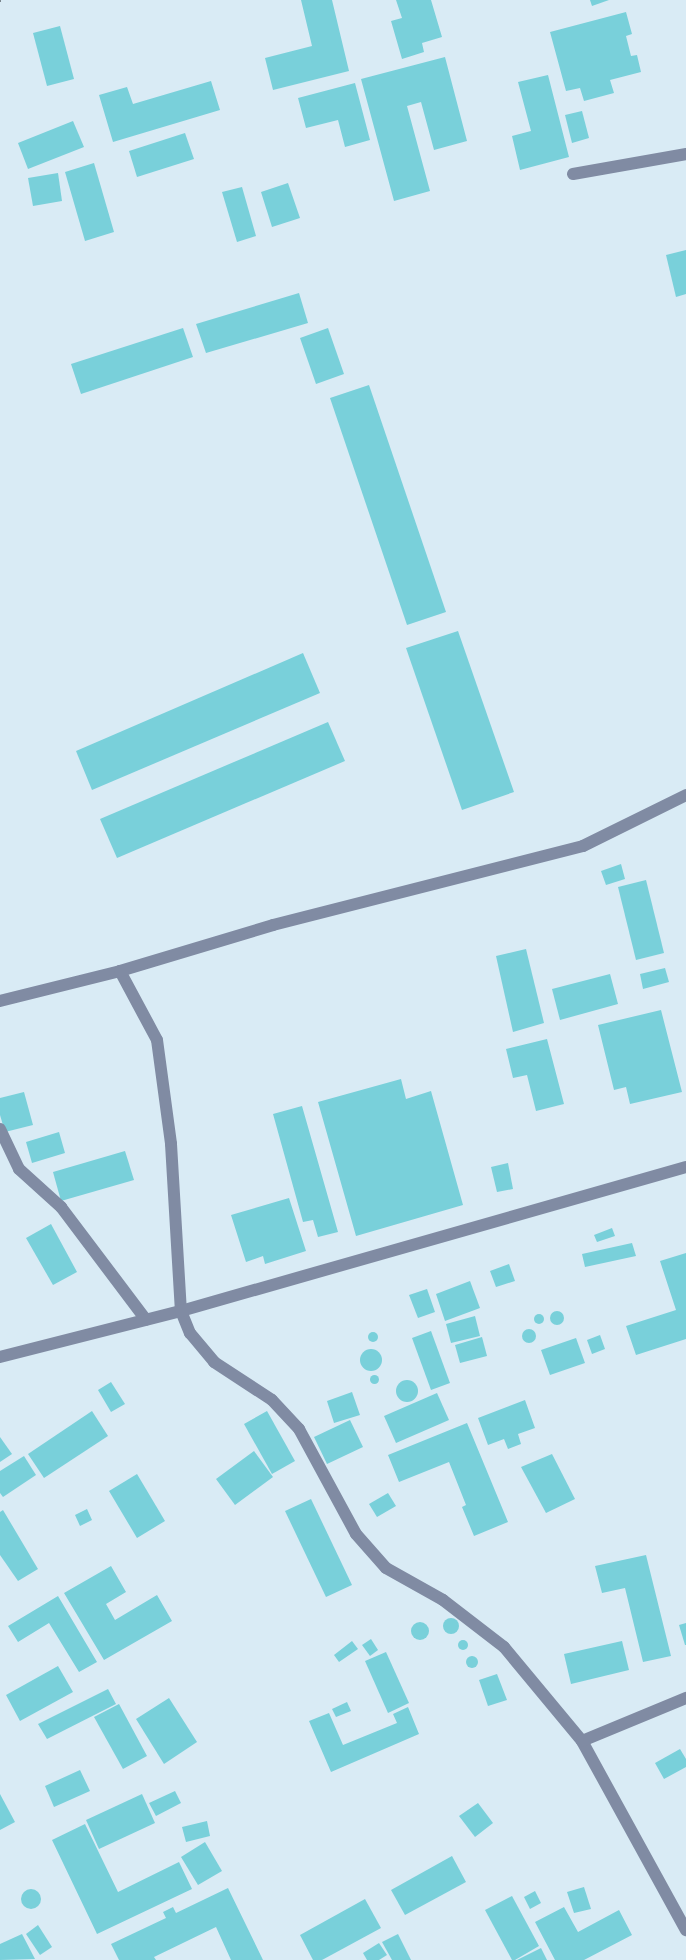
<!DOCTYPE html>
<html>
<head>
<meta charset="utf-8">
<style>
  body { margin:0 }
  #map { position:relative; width:686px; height:1960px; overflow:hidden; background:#d9ebf5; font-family:"Fira Sans Condensed",sans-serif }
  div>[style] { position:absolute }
  .building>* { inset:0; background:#79d0da }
  .round { border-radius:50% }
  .path>* { height:4px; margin-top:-2px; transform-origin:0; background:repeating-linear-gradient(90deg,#7a868d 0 3px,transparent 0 7.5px) }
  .street>* { height:12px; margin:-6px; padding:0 6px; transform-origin:6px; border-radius:6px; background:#808ba3 }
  span { translate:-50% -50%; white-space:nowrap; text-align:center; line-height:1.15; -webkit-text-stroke:4.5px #d9ebf5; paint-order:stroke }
</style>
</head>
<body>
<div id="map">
  <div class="building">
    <div style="clip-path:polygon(301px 0,332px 0,349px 71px,273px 90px,265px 58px,312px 46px)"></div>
    <div style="clip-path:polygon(396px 0,431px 0,442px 37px,422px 43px,424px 52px,402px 59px,391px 21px,402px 18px)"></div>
    <div style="clip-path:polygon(590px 0,609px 0,592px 6px)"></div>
    <div style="clip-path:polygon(626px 12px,632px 34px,626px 36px,631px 56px,637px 55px,641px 72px,610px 80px,614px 93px,584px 101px,580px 88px,566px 91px,550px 32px)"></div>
    <div style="clip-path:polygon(60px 26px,74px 79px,47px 86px,33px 33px)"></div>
    <div style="clip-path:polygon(445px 57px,467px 141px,434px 150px,421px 102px,407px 106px,430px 191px,394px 201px,361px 79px)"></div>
    <div style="clip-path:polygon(548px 75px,569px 157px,520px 170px,512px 136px,531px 131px,518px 82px)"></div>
    <div style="clip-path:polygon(211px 81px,220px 110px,113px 142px,99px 95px,127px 87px,133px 104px)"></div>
    <div style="clip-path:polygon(355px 83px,370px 140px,345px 147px,338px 120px,306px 128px,298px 98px)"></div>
    <div style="clip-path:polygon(582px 111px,589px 138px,572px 143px,565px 115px)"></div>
    <div style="clip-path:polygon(73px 121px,84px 147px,28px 169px,18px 143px)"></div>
    <div style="clip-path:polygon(185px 133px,194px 159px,137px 177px,129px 151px)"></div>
    <div style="clip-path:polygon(94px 163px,114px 232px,85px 241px,65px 172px)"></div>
    <div style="clip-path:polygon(58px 173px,62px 201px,33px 206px,28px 178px)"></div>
    <div style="clip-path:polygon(288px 183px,300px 218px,272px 227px,261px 192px)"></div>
    <div style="clip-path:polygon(242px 187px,256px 236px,237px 242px,222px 192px)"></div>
    <div style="clip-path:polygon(686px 250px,686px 294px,676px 297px,666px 255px)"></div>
    <div style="clip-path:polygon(299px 293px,308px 323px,206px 353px,196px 324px)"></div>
    <div style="clip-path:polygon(183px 328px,193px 357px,81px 394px,71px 364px)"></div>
    <div style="clip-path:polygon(328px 328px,344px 374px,316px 384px,300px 338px)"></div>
    <div style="clip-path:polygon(369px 385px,446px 612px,407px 625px,330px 398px)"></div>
    <div style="clip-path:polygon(458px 631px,514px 792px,462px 810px,406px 648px)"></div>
    <div style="clip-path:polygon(303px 653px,320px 693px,92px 790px,76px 751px)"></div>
    <div style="clip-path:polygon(328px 722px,345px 761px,117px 858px,100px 819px)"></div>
    <div style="clip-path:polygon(621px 864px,625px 879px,606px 885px,601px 871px)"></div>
    <div style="clip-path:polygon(646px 880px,664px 953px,636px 960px,618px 887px)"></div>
    <div style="clip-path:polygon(526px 949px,544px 1023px,513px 1032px,496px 956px)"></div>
    <div style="clip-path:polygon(665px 968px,669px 982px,643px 989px,640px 974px)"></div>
    <div style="clip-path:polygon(610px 974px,618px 1004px,560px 1020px,552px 989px)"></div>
    <div style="clip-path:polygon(661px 1010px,682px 1092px,630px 1104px,626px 1087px,614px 1090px,598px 1025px)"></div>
    <div style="clip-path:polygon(547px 1039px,564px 1104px,536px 1111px,527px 1075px,513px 1078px,506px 1049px)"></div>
    <div style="clip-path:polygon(401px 1079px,406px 1099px,431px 1091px,463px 1205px,356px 1236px,318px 1102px)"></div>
    <div style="clip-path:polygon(24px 1092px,33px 1125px,5px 1132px,0 1115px,0 1098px)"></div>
    <div style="clip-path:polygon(302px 1106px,338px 1232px,318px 1237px,313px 1220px,303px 1222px,273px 1114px)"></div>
    <div style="clip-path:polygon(59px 1132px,65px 1153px,32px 1163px,26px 1142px)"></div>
    <div style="clip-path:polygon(125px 1151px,134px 1180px,61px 1201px,53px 1172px)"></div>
    <div style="clip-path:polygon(508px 1163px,513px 1189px,497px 1192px,491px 1167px)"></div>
    <div style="clip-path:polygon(289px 1198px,306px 1251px,265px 1264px,263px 1256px,246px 1262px,231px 1215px)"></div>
    <div style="clip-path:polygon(51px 1224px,77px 1272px,53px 1285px,26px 1238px)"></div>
    <div style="clip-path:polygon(612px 1228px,615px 1236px,597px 1242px,594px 1235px)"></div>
    <div style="clip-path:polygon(632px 1243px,636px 1256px,585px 1267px,582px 1254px)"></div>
    <div style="clip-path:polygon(686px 1253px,686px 1339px,636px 1355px,626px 1326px,676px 1310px,660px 1261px)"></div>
    <div style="clip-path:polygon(509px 1264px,515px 1281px,496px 1287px,490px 1271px)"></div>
    <div style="clip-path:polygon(470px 1281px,480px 1308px,445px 1321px,436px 1294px)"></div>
    <div style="clip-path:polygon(427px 1289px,435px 1312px,418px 1318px,409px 1295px)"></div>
    <div class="round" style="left:550px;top:1311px;width:14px;height:14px"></div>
    <div class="round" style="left:534px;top:1314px;width:10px;height:10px"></div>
    <div style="clip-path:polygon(475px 1316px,480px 1336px,451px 1343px,446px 1324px)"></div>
    <div class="round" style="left:522px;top:1329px;width:14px;height:14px"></div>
    <div style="clip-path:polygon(431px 1331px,450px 1383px,431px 1390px,412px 1338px)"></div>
    <div class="round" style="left:368px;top:1332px;width:10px;height:10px"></div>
    <div style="clip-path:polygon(600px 1335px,605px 1349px,592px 1354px,587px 1340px)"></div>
    <div style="clip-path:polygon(482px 1337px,487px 1356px,460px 1363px,455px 1345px)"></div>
    <div style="clip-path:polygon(576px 1338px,585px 1363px,550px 1375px,541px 1350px)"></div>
    <div class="round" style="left:360px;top:1349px;width:22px;height:22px"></div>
    <div class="round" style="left:369.5px;top:1374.5px;width:9px;height:9px"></div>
    <div class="round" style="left:396px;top:1380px;width:22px;height:22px"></div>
    <div style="clip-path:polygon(111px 1382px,125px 1404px,111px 1412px,98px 1390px)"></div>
    <div style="clip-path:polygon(352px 1392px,360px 1415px,334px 1423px,327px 1401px)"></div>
    <div style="clip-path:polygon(437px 1393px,449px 1420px,396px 1443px,384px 1416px)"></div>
    <div style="clip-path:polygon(525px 1400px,535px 1428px,518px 1434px,521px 1444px,508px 1449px,504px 1439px,488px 1445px,478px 1418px)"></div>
    <div style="clip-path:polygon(92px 1411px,108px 1436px,44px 1478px,28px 1454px)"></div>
    <div style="clip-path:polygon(267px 1411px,295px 1461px,272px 1474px,244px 1424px)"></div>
    <div style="clip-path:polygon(350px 1420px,363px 1447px,327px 1464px,314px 1437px)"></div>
    <div style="clip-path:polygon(467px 1423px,508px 1522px,474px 1536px,462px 1507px,466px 1505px,449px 1462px,399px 1482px,388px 1455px)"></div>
    <div style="clip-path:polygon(0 1437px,12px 1454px,0 1462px)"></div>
    <div style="clip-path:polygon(254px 1451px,273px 1477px,235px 1505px,216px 1479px)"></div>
    <div style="clip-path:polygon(552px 1454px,575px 1499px,546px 1513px,521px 1467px)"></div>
    <div style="clip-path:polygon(24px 1456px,36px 1475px,3px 1497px,0 1493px,0 1471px)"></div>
    <div style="clip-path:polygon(137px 1474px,165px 1521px,137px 1538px,109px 1491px)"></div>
    <div style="clip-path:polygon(388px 1493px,396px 1506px,377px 1517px,369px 1504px)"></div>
    <div style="clip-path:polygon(311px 1499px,352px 1585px,326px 1597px,285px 1511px)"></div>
    <div style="clip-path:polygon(87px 1509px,92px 1520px,80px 1526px,75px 1515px)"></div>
    <div style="clip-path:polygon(3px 1510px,38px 1569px,18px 1581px,0 1555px,0 1512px)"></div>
    <div style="clip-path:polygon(646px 1555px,671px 1656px,643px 1662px,625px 1588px,602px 1593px,595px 1566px)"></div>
    <div style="clip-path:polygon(111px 1566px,126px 1592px,106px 1604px,115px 1620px,157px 1595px,172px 1621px,104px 1660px,64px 1593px)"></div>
    <div style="clip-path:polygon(58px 1596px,97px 1662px,79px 1672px,49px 1623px,18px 1642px,8px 1626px)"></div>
    <div class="round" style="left:443px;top:1618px;width:16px;height:16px"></div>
    <div class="round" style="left:411px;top:1622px;width:18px;height:18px"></div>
    <div style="clip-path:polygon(686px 1623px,686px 1645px,685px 1645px,679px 1625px)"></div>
    <div style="clip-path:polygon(371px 1639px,378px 1650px,370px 1656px,362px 1645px)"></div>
    <div class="round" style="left:458px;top:1640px;width:10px;height:10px"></div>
    <div style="clip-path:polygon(352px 1641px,358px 1649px,339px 1662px,334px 1655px)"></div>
    <div style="clip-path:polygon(622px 1641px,629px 1670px,571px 1684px,564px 1654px)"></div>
    <div style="clip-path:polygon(386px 1652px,409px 1703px,388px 1713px,365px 1661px)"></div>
    <div class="round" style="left:466px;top:1656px;width:12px;height:12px"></div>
    <div style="clip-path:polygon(58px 1666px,73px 1692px,20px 1721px,6px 1695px)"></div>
    <div style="clip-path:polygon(497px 1674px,507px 1700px,488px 1706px,479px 1680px)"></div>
    <div style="clip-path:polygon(108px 1689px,116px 1704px,47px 1739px,38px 1724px)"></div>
    <div style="clip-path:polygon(169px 1698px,197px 1742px,164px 1764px,136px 1719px)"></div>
    <div style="clip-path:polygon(347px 1702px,351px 1711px,336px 1717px,332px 1709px)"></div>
    <div style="clip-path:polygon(119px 1704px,147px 1756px,123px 1769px,94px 1717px)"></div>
    <div style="clip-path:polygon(408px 1707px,419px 1734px,331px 1772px,309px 1721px,329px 1713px,343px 1745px,397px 1723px,393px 1714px)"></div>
    <div style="clip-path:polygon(680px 1749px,686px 1759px,686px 1767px,664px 1779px,655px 1763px)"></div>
    <div style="clip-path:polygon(80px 1770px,90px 1791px,54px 1807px,45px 1786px)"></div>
    <div style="clip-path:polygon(175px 1791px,181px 1803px,156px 1816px,149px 1803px)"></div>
    <div style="clip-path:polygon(0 1794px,15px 1822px,0 1830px)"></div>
    <div style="clip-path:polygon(142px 1794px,155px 1823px,99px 1849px,86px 1820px)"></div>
    <div style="clip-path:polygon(478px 1803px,493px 1823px,475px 1837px,459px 1816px)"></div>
    <div style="clip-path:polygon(207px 1821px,210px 1836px,186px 1842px,182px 1827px)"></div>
    <div style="clip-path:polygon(85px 1824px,118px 1892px,179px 1862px,192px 1889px,97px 1934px,52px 1840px)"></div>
    <div style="clip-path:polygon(205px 1842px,222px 1871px,198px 1885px,181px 1857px)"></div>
    <div style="clip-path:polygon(452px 1856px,466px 1882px,405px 1915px,391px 1890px)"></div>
    <div style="clip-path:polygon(584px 1887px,591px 1909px,574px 1913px,567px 1892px)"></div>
    <div style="clip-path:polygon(228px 1888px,263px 1960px,231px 1960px,216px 1927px,154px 1957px,156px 1960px,119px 1960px,111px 1944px,166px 1918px,163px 1912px,173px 1907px,176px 1913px)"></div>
    <div class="round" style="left:21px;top:1889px;width:20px;height:20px"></div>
    <div style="clip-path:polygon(535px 1891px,541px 1903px,530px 1909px,524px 1897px)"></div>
    <div style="clip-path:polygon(512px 1896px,539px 1946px,515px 1960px,512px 1960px,485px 1910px)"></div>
    <div style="clip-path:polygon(365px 1899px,381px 1928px,322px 1960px,313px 1960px,300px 1935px)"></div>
    <div style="clip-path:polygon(564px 1907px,578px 1932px,619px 1910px,632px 1935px,584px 1960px,555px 1960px,535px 1922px)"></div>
    <div style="clip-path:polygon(38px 1925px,52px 1947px,40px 1955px,26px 1934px)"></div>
    <div style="clip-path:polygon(22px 1934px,35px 1959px,0 1960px,0 1944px)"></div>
    <div style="clip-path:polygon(398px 1934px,411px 1960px,392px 1960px,382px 1942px)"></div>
    <div style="clip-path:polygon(379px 1943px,387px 1955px,379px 1960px,367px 1960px,363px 1953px)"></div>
    <div style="clip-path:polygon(541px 1948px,547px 1960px,517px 1960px)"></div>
  </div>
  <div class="path">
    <div style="left:0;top:0;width:1px"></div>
  </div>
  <div class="street">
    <div style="left:573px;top:174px;width:115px;rotate:-10deg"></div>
    <div style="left:120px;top:971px;width:78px;rotate:61.8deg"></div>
    <div style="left:157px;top:1040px;width:105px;rotate:82.3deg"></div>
    <div style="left:171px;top:1144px;width:167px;rotate:86.6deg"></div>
    <div style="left:181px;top:1311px;width:24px;rotate:68deg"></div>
    <div style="left:190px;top:1333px;width:38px;rotate:50deg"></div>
    <div style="left:214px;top:1362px;width:69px;rotate:33.2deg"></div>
    <div style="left:272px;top:1400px;width:40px;rotate:47deg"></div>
    <div style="left:299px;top:1429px;width:119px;rotate:61.5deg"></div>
    <div style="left:356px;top:1534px;width:45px;rotate:48.6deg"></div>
    <div style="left:386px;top:1568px;width:65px;rotate:29.3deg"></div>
    <div style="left:443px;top:1600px;width:77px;rotate:37.6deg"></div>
    <div style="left:504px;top:1647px;width:122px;rotate:50.3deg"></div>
    <div style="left:582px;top:1741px;width:216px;rotate:61.2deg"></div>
    <div style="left:0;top:1001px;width:124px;rotate:-14deg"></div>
    <div style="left:120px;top:971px;width:160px;rotate:-16.7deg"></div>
    <div style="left:273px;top:925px;width:320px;rotate:-14.3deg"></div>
    <div style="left:583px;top:846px;width:115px;rotate:-26.3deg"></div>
    <div style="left:0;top:1129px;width:44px;rotate:64.6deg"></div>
    <div style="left:19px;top:1169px;width:57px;rotate:42.1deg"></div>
    <div style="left:61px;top:1207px;width:141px;rotate:53deg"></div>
    <div style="left:0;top:1357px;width:187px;rotate:-14.3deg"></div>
    <div style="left:181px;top:1311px;width:525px;rotate:-15.92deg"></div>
    <div style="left:582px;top:1741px;width:113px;rotate:-22.5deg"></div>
  </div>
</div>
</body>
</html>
